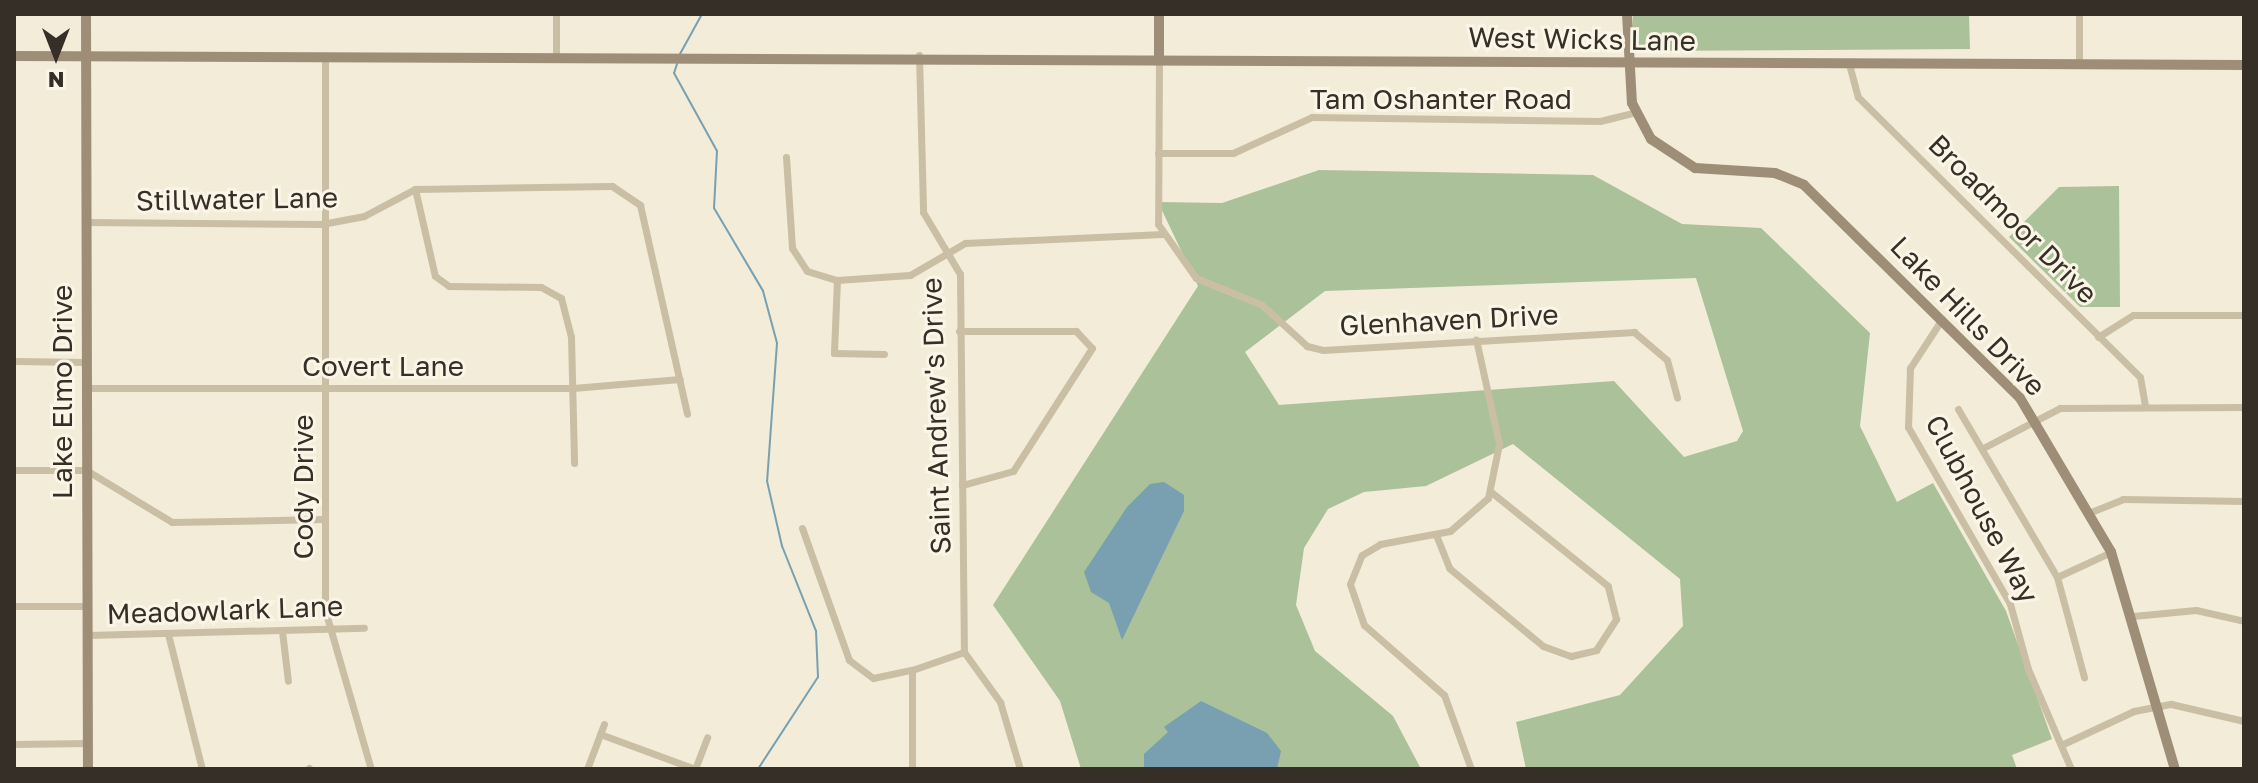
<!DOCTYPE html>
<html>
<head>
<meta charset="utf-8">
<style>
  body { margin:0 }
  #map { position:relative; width:2258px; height:783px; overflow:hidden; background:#f2ecd9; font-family:"Golos Text",sans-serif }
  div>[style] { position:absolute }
  .green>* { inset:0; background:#aac199 }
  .water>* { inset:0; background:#78a0b0 }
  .stream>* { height:2px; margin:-1px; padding:0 1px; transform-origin:1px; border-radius:1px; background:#78a0b0 }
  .street>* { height:7px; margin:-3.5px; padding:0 3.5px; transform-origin:3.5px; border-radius:3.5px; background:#cabfa5 }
  .secondary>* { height:10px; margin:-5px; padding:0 5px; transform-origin:5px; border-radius:5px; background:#9e8e77 }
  span { translate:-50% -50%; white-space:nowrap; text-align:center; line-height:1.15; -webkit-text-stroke:6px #faf5e6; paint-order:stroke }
  .street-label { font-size:28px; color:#362f27 }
  .frame { position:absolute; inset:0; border:16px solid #362f27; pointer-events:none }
  .north { position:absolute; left:16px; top:16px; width:80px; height:80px; -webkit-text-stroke:6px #faf5e6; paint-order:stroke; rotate:180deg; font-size:22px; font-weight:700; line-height:32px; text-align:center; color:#362f27 }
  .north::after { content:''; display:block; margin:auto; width:28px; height:36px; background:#362f27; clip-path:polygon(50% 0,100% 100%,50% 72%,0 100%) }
</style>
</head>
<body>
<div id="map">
  <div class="green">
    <div style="clip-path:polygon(1633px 14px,1969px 14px,1970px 49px,1633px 51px)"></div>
    <div style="clip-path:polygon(evenodd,1319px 170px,1593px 175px,1682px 224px,1761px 228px,1870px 333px,1860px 426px,1897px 502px,1933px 483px,2006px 611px,2052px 739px,2012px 755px,2017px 769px,1526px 769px,1516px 722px,1620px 695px,1683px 626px,1680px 579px,1513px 444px,1426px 486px,1364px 492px,1328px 509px,1304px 548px,1296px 605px,1315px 651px,1393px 716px,1421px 769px,1081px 769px,1060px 701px,993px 605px,1198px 286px,1158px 202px,1222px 203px,1319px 170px,1696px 278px,1743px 431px,1737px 441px,1684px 457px,1614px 381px,1279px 405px,1245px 352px,1325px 291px,1696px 278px)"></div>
    <div style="clip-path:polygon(2119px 186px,2120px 307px,2080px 307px,2009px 237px,2059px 187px)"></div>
  </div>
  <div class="water">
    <div style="clip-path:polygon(1164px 482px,1184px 495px,1184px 511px,1122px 640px,1109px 603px,1091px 592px,1084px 572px,1127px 507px,1150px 484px)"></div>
    <div style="clip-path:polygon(1201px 701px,1267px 733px,1281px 751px,1277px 769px,1144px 769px,1144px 754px,1168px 732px,1164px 727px)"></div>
  </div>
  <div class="stream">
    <div style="left:680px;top:54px;width:46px;rotate:-61.2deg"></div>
    <div style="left:677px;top:64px;width:9px;rotate:108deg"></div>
    <div style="left:674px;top:73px;width:89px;rotate:61.1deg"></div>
    <div style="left:717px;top:151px;width:57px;rotate:93deg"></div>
    <div style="left:714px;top:208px;width:96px;rotate:59.4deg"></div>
    <div style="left:763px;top:291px;width:54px;rotate:74.9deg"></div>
    <div style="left:777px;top:343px;width:138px;rotate:94.1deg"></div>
    <div style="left:767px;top:481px;width:67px;rotate:77deg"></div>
    <div style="left:782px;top:546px;width:92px;rotate:68.2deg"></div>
    <div style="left:816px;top:631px;width:46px;rotate:87.5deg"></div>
    <div style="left:818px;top:677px;width:110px;rotate:123.1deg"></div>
  </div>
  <div class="street">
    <div style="left:556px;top:14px;width:42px;rotate:90deg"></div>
    <div style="left:2079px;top:14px;width:50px;rotate:90deg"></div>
    <div style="left:919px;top:55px;width:157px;rotate:88.5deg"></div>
    <div style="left:923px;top:212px;width:72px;rotate:59.2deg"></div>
    <div style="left:960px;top:274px;width:378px;rotate:89.4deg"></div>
    <div style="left:964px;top:652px;width:62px;rotate:54.2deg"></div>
    <div style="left:1000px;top:702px;width:70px;rotate:73.4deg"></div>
    <div style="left:325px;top:56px;width:554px;rotate:90deg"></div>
    <div style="left:325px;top:610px;width:166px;rotate:73.9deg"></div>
    <div style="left:1159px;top:58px;width:166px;rotate:90.3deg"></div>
    <div style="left:1158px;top:224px;width:66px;rotate:54.9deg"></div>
    <div style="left:1196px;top:278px;width:71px;rotate:22.2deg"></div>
    <div style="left:1262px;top:305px;width:61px;rotate:42.3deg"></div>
    <div style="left:1307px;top:346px;width:16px;rotate:14deg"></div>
    <div style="left:1323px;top:350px;width:312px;rotate:-3.3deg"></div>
    <div style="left:1634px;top:332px;width:43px;rotate:40.3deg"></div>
    <div style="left:1667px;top:360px;width:39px;rotate:75deg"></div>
    <div style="left:1849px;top:64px;width:34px;rotate:75deg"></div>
    <div style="left:1858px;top:97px;width:397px;rotate:44.8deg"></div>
    <div style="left:2140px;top:377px;width:29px;rotate:80deg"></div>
    <div style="left:1158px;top:153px;width:75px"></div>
    <div style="left:1233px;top:153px;width:87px;rotate:-24.5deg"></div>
    <div style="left:1312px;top:117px;width:288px;rotate:0.8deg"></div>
    <div style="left:1600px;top:121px;width:36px;rotate:-14deg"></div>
    <div style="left:786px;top:157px;width:91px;rotate:86.2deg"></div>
    <div style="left:792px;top:248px;width:27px;rotate:57deg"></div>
    <div style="left:807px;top:271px;width:31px;rotate:17deg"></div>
    <div style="left:837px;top:280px;width:73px;rotate:-3.9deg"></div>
    <div style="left:910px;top:275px;width:64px;rotate:-30.2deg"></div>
    <div style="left:965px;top:243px;width:198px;rotate:-2.6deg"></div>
    <div style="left:415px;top:189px;width:89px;rotate:77.1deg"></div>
    <div style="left:435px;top:276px;width:17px;rotate:36deg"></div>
    <div style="left:449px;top:286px;width:92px;rotate:0.6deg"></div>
    <div style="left:541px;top:287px;width:23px;rotate:29deg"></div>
    <div style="left:561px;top:298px;width:40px;rotate:75.6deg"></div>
    <div style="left:571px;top:337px;width:126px;rotate:88.6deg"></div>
    <div style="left:86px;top:222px;width:236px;rotate:0.5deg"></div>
    <div style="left:322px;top:224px;width:43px;rotate:-10.8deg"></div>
    <div style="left:364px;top:216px;width:58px;rotate:-27.9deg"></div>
    <div style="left:415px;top:189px;width:197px;rotate:-0.9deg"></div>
    <div style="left:612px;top:186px;width:34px;rotate:34deg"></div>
    <div style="left:640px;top:205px;width:214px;rotate:77.3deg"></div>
    <div style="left:837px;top:280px;width:73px;rotate:92.4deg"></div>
    <div style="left:834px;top:353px;width:50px;rotate:1.1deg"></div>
    <div style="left:1942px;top:319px;width:59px;rotate:123.1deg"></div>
    <div style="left:1910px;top:368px;width:59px;rotate:91.9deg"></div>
    <div style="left:1908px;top:427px;width:204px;rotate:60deg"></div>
    <div style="left:2010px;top:604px;width:67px;rotate:74.5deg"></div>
    <div style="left:2028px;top:669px;width:109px;rotate:66.7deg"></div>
    <div style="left:959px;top:331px;width:117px"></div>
    <div style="left:1076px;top:331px;width:23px;rotate:47deg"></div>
    <div style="left:1092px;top:348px;width:146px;rotate:122.7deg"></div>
    <div style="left:1013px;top:471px;width:53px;rotate:164.6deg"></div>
    <div style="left:2098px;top:337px;width:41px;rotate:-32.2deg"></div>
    <div style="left:2133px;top:315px;width:111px"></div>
    <div style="left:14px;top:361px;width:71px;rotate:0.8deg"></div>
    <div style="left:85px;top:388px;width:488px"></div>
    <div style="left:573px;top:388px;width:107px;rotate:-4.8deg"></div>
    <div style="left:1958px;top:409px;width:195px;rotate:59.5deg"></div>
    <div style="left:2057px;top:577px;width:104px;rotate:74.9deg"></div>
    <div style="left:1983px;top:448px;width:87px;rotate:-27.5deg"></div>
    <div style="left:2060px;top:408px;width:184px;rotate:-0.3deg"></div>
    <div style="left:14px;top:470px;width:72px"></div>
    <div style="left:86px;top:470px;width:100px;rotate:31.2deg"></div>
    <div style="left:172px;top:522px;width:152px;rotate:-1.1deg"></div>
    <div style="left:2091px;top:512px;width:35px;rotate:-22deg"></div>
    <div style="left:2123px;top:499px;width:121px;rotate:0.9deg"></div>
    <div style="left:802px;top:528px;width:140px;rotate:70.4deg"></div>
    <div style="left:849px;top:660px;width:30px;rotate:37deg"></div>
    <div style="left:873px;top:678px;width:40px;rotate:-12deg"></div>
    <div style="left:1436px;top:535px;width:35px;rotate:68deg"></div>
    <div style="left:1449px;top:568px;width:122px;rotate:39.7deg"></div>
    <div style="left:1543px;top:646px;width:30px;rotate:20deg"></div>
    <div style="left:1571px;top:656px;width:26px;rotate:-13deg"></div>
    <div style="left:1596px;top:650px;width:37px;rotate:-57deg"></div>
    <div style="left:1616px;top:619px;width:34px;rotate:-104deg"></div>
    <div style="left:1608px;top:586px;width:150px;rotate:-141.2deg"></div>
    <div style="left:2057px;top:577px;width:60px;rotate:-24.8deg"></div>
    <div style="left:14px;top:606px;width:74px"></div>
    <div style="left:2133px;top:616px;width:63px;rotate:-5.4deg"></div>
    <div style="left:2196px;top:610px;width:49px;rotate:12.9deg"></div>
    <div style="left:282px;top:631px;width:50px;rotate:83.2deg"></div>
    <div style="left:168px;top:634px;width:139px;rotate:75.9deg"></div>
    <div style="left:88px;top:635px;width:276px;rotate:-1.5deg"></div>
    <div style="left:600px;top:734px;width:101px;rotate:20.2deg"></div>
    <div style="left:14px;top:744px;width:74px;rotate:-0.8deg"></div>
    <div style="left:2061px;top:745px;width:81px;rotate:-25deg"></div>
    <div style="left:2134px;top:711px;width:38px;rotate:-11deg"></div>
    <div style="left:2171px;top:704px;width:75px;rotate:13.1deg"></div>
    <div style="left:309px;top:768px;width:1px;rotate:45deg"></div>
    <div style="left:587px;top:769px;width:48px;rotate:-69.3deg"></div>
    <div style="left:695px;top:769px;width:34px;rotate:-69deg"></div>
    <div style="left:912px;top:769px;width:99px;rotate:-90deg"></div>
    <div style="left:912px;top:670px;width:55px;rotate:-19.1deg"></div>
    <div style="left:1471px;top:769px;width:79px;rotate:-110deg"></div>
    <div style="left:1444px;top:695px;width:106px;rotate:-138.8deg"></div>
    <div style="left:1364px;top:625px;width:43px;rotate:-108.9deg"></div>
    <div style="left:1350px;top:584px;width:31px;rotate:-68deg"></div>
    <div style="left:1362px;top:555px;width:21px;rotate:-31deg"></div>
    <div style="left:1380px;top:544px;width:71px;rotate:-10.5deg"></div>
    <div style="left:1450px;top:531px;width:50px;rotate:-41deg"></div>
    <div style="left:1488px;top:498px;width:55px;rotate:-78.5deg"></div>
    <div style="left:1499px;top:444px;width:107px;rotate:-102.4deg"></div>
  </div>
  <div class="secondary">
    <div style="left:86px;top:14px;width:755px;rotate:89.85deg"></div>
    <div style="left:1159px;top:14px;width:44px;rotate:90deg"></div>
    <div style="left:1627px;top:14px;width:89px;rotate:86.8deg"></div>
    <div style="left:1632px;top:103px;width:41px;rotate:62.2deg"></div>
    <div style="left:1651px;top:139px;width:53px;rotate:33.4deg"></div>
    <div style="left:1695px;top:168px;width:80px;rotate:3.6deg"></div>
    <div style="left:1775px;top:173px;width:31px;rotate:22deg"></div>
    <div style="left:1804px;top:185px;width:303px;rotate:44.6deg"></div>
    <div style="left:2020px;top:398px;width:179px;rotate:59.4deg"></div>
    <div style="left:2111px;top:552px;width:226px;rotate:73.6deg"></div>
    <div style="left:14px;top:56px;width:2230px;rotate:0.23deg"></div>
  </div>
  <div class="street-label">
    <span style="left:1582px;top:39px;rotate:1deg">West Wicks Lane</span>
    <span style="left:1441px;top:99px">Tam Oshanter Road</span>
    <span style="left:237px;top:199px;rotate:-1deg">Stillwater Lane</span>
    <span style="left:2013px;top:219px;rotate:45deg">Broadmoor Drive</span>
    <span style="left:1968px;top:316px;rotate:46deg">Lake Hills Drive</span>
    <span style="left:1449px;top:320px;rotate:-3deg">Glenhaven Drive</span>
    <span style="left:383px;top:366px">Covert Lane</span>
    <span style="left:62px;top:392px;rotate:-90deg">Lake Elmo Drive</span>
    <span style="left:936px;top:416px;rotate:-92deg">Saint Andrew's Drive</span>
    <span style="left:303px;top:487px;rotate:-90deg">Cody Drive</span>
    <span style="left:1982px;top:509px;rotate:62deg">Clubhouse Way</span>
    <span style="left:225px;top:610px;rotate:-2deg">Meadowlark Lane</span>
  </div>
  <div class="frame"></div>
  <div class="north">N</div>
</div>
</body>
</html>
